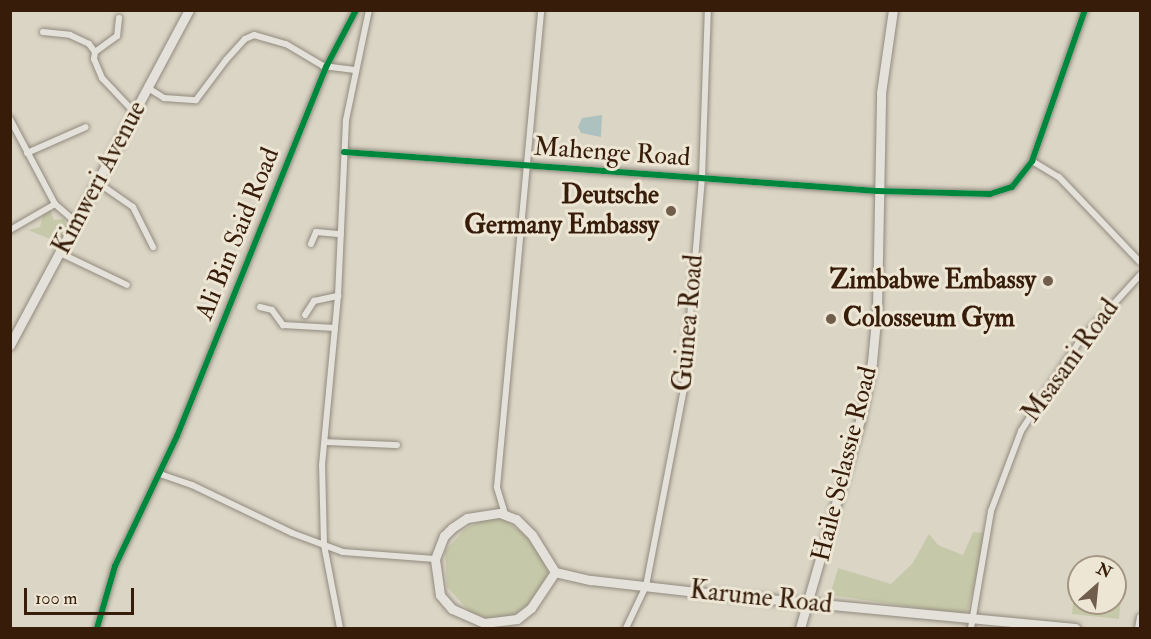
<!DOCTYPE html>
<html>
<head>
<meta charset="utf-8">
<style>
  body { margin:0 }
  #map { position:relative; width:1151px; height:639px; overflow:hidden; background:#dbd5c6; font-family:"IM FELL Double Pica",serif }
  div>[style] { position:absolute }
  .green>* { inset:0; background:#c6c9a9 }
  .water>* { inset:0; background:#adc1be }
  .roads { filter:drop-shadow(0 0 2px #918a7e) drop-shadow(0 0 2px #918a7e) }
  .street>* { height:6px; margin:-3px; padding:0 3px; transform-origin:3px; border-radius:3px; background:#e4e1da }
  .secondary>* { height:9px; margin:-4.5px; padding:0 4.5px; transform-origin:4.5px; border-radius:4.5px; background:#e4e1da }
  .cycleway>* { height:6px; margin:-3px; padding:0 3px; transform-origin:3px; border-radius:3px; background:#00873e }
  .dots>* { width:16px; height:16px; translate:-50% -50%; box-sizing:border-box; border:3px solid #ede6d5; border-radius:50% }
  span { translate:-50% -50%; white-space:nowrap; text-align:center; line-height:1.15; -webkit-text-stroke:6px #ede6d5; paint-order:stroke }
  .street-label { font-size:26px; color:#371d09 }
  .poi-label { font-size:26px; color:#371d09; font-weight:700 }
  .right { translate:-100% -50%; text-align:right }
  .left { translate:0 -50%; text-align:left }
  .frame { position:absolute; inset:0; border:12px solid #371d09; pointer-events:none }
  .north { position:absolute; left:1067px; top:555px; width:60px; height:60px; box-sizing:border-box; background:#ede6d5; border:2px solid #a49683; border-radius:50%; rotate:27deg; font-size:16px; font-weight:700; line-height:24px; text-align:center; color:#371d09 }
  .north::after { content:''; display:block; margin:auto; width:21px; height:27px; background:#705d4b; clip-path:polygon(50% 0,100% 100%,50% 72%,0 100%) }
  .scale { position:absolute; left:24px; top:588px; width:110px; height:27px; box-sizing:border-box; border:3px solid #371d09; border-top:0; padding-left:8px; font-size:18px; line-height:21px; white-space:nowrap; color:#371d09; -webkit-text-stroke:4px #ede6d5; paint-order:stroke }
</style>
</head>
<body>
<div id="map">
  <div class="green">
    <div style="clip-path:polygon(49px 208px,54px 220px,64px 219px,69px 230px,57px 242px,28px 230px,40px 227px,43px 214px)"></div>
    <div style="clip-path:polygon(502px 518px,533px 541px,547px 563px,547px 577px,526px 608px,507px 618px,490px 619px,472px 614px,447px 587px,445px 551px,465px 529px,484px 519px)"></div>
    <div style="clip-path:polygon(973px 532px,988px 533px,966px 615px,830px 595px,838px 568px,891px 584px,912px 564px,929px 534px,938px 545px,963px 555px)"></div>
    <div style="clip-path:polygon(1075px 583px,1079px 583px,1079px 603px,1115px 603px,1115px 587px,1122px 587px,1119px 619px,1072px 614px)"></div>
  </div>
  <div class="water">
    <div style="clip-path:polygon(602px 115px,601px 137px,581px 133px,578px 127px,582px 118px)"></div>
  </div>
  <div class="roads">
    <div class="street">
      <div style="left:119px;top:18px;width:18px;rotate:96deg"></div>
      <div style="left:117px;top:36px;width:27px;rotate:144deg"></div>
      <div style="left:95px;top:52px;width:7px;rotate:98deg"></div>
      <div style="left:94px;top:59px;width:21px;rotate:67deg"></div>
      <div style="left:102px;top:78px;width:48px;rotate:46.7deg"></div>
      <div style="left:43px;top:32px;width:27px;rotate:6deg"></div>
      <div style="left:70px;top:35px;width:21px;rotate:25deg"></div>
      <div style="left:89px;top:44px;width:10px;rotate:53deg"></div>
      <div style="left:148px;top:88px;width:19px;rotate:32deg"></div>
      <div style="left:164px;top:98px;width:32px;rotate:4deg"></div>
      <div style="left:196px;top:100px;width:50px;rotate:-53.1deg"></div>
      <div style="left:226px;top:60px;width:28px;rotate:-48deg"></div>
      <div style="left:245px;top:39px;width:10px;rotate:-24deg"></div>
      <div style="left:254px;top:35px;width:33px;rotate:16deg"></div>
      <div style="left:286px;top:44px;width:43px;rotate:30.7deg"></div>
      <div style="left:323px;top:66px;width:32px;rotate:7deg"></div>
      <div style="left:10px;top:119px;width:96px;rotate:62.1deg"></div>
      <div style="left:55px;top:204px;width:28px;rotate:41deg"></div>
      <div style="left:344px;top:152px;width:534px;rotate:4.18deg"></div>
      <div style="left:877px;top:191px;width:113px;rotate:1.5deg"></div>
      <div style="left:990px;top:194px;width:23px;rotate:-18deg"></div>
      <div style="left:1012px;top:187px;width:33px;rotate:-52deg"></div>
      <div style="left:1032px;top:161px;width:160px;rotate:-70.7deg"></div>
      <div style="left:27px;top:153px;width:64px;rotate:-23.8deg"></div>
      <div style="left:1032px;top:161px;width:31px;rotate:31deg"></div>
      <div style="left:1059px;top:177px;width:117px;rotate:46.4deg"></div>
      <div style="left:97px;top:182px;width:44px;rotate:34.8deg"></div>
      <div style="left:133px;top:207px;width:45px;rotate:63.4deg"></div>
      <div style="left:10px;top:230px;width:52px;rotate:-30deg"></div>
      <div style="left:311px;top:244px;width:13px;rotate:-67deg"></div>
      <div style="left:316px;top:232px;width:25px;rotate:5deg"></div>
      <div style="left:60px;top:253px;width:74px;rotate:25.5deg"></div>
      <div style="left:260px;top:307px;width:12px;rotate:14deg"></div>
      <div style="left:272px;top:310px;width:19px;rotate:54deg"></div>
      <div style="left:283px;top:325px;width:52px;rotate:3.3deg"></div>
      <div style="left:305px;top:315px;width:17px;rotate:-57deg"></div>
      <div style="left:314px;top:301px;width:25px;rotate:-12deg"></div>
      <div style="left:325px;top:442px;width:72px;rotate:2.4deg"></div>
      <div style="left:160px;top:474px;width:34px;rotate:19deg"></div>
      <div style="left:192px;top:485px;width:111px;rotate:25.6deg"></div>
      <div style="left:292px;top:533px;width:54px;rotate:20.4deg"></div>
      <div style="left:343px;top:552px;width:92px;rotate:4.4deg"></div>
      <div style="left:505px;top:514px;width:28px;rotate:-107deg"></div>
      <div style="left:497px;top:487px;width:479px;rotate:-84.7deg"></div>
      <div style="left:97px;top:628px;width:65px;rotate:-73.8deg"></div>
      <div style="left:115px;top:566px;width:144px;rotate:-64.5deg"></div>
      <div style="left:177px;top:436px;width:398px;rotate:-68deg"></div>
      <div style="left:326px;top:67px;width:64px;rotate:-62.2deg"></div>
      <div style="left:340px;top:628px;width:85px;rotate:-100.9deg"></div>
      <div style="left:324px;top:545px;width:80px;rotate:-91.4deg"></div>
      <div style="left:322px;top:465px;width:170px;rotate:-84.6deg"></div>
      <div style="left:338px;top:296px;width:176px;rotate:-87.4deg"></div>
      <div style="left:346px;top:120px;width:112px;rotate:-78.2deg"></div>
      <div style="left:626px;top:628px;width:47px;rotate:-64.5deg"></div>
      <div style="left:646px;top:586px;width:202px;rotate:-79.1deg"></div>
      <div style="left:684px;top:388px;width:211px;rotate:-85.1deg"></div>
      <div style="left:702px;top:178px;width:168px;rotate:-88deg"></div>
      <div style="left:971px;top:628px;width:119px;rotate:-80.3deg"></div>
      <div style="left:991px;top:511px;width:85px;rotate:-69.4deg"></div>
      <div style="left:1021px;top:431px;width:106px;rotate:-56.9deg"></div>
      <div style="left:1079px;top:342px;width:91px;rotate:-47.7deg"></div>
      <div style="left:1138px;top:628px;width:11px;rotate:-80deg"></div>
    </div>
    <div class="secondary">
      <div style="left:10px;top:345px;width:380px;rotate:-61.9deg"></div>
      <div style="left:500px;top:513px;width:17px;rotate:21deg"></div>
      <div style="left:516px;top:519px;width:23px;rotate:45deg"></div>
      <div style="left:532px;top:535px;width:44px;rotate:58.1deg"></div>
      <div style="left:555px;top:572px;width:43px;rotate:123.7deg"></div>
      <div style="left:531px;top:608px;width:18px;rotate:142deg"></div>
      <div style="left:517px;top:619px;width:33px;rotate:173deg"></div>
      <div style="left:484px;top:623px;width:35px;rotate:-156deg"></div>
      <div style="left:452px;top:609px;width:18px;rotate:-131deg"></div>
      <div style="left:440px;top:595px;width:36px;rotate:-98deg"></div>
      <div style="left:435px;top:559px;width:25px;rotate:-69deg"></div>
      <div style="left:444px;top:536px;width:11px;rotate:-45deg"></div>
      <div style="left:452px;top:528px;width:18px;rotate:-34deg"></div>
      <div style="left:467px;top:518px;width:33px;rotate:-9deg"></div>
      <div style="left:555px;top:572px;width:37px;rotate:13deg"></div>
      <div style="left:591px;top:580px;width:115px;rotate:6.5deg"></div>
      <div style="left:705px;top:593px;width:372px;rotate:5.4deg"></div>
      <div style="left:800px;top:628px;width:216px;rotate:-73.9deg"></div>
      <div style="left:860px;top:420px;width:59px;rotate:-78.3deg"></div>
      <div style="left:872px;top:362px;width:53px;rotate:-84.6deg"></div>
      <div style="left:877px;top:309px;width:216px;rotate:-88.9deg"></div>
      <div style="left:881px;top:93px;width:84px;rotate:-81.8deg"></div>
    </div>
  </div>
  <div class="cycleway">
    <div style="left:344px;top:152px;width:534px;rotate:4.18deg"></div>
    <div style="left:877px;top:191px;width:113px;rotate:1.5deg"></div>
    <div style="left:990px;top:194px;width:23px;rotate:-18deg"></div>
    <div style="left:1012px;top:187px;width:33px;rotate:-52deg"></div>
    <div style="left:1032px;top:161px;width:160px;rotate:-70.7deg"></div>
    <div style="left:97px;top:628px;width:65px;rotate:-73.8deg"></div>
    <div style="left:115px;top:566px;width:144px;rotate:-64.5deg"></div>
    <div style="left:177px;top:436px;width:398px;rotate:-68deg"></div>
    <div style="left:326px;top:67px;width:64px;rotate:-62.2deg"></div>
  </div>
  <div class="dots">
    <div style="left:671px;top:211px;background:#705d4b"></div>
    <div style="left:1048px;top:281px;background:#705d4b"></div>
    <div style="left:831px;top:319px;background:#705d4b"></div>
  </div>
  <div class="street-label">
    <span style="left:612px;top:153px;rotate:4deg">Mahenge Road</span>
    <span style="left:100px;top:178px;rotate:-62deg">Kimweri Avenue</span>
    <span style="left:238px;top:234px;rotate:-68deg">Ali Bin Said Road</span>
    <span style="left:689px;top:323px;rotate:-85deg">Guinea Road</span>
    <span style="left:1071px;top:361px;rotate:-54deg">Msasani Road</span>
    <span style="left:845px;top:464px;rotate:-76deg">Haile Selassie Road</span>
    <span style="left:761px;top:598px;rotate:6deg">Karume Road</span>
  </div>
  <div class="poi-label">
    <span class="right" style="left:659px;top:211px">Deutsche<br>Germany Embassy</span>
    <span class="right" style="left:1036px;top:281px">Zimbabwe Embassy</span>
    <span class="left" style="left:843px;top:319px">Colosseum Gym</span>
  </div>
  <div class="frame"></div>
  <div class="north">N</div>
  <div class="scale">100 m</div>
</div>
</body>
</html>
